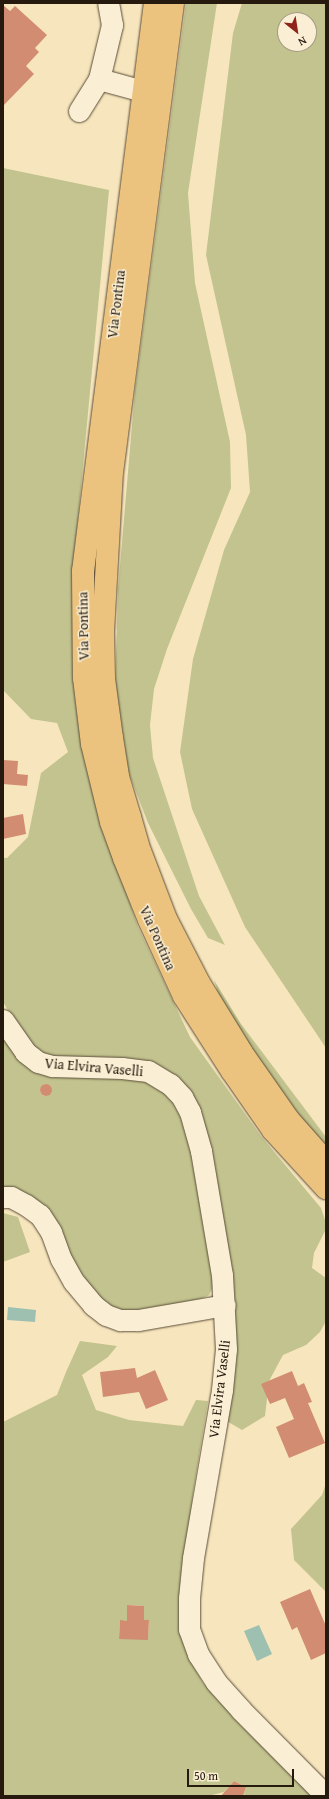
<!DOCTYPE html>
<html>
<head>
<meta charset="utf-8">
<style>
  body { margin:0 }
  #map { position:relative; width:329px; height:1799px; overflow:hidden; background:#f7e6bd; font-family:"Gentium Book Plus",serif }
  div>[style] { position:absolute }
  .green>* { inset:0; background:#c2c38e }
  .water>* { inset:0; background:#9dc0b0 }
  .building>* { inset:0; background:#d18c71 }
  .round { border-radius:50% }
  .roads { filter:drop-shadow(0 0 1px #5a4c39) drop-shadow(0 0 1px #5a4c39) }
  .minor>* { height:21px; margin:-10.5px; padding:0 10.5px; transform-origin:10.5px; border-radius:10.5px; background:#faefd4 }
  .highway>* { height:22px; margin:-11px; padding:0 11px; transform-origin:11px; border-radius:11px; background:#ecc37e }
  span { translate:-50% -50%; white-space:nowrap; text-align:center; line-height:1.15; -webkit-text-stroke:3px #faefd4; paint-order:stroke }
  .street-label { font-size:14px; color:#26190d }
  .frame { position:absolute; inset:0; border:4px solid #26190d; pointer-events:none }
  .north { position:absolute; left:277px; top:12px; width:40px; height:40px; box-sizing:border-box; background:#faefd4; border:1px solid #a59984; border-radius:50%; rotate:150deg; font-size:11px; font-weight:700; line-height:16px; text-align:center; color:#26190d }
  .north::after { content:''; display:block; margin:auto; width:14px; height:18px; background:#8f2418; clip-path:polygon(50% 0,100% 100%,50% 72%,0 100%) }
  .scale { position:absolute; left:187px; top:1769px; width:107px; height:18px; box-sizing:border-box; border:2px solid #26190d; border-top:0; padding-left:5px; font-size:12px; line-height:14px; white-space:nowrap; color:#26190d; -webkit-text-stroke:3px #faefd4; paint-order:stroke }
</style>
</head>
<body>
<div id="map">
  <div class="green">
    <div style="clip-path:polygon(186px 3px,217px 3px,188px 193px,195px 283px,230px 442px,231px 488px,167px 649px,154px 689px,150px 725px,153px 758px,199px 896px,225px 945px,208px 938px,191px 909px,148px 823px,126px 766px,115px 689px,118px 589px,135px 390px)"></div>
    <div style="clip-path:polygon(evenodd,242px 3px,326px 3px,326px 1048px,245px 927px,192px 809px,180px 752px,193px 659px,224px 550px,250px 492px,246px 435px,206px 255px,233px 33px,242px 3px,285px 20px,309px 20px,309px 44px,285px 44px,285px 20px)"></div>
    <div style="clip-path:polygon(3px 168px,109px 190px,72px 583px,76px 683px,109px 841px,138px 927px,190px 1037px,261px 1136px,321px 1208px,326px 1223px,326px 1229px,314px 1253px,312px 1268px,326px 1278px,326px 1321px,320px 1332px,306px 1345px,283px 1355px,269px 1381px,265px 1416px,242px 1430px,225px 1420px,235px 1303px,209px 1139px,174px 1079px,46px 1060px,32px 1050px,3px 1002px,3px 858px,7px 858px,28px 837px,41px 773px,68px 752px,57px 723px,31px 719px,3px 690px)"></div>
    <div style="clip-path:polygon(214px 980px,241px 1024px,326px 1137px,326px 1150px,281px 1097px,220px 999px)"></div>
    <div style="clip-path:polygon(evenodd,3px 1030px,14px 1049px,146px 1077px,166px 1088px,188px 1120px,214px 1285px,209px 1295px,193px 1303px,119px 1315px,102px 1307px,57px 1236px,3px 1193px,3px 1030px,45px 1084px,50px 1086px,52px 1090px,50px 1094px,46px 1096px,42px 1095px,40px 1091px,41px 1087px,45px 1084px)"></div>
    <div style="clip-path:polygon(3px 1213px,18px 1217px,30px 1252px,3px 1262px)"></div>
    <div style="clip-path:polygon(evenodd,80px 1341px,117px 1346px,108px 1357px,82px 1375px,96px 1410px,129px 1420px,183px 1426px,196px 1400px,208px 1401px,193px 1493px,180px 1619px,189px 1658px,203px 1683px,314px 1796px,245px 1796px,244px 1794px,246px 1787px,234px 1781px,224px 1792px,208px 1796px,3px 1796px,3px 1422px,57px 1395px,66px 1372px,80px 1341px,128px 1605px,144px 1606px,144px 1620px,149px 1620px,148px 1639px,119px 1639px,120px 1621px,127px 1621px,128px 1605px)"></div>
    <div style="clip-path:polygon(326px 1483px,326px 1592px,294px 1560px,291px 1529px,322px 1495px)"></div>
  </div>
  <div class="water">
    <div style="clip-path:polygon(8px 1307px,36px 1310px,35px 1322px,7px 1320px)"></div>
    <div style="clip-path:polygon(259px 1625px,272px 1654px,257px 1661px,244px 1631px)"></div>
  </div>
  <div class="building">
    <div style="clip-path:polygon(3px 5px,10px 11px,15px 6px,47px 35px,35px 48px,39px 52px,26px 66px,34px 74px,3px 106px)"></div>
    <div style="clip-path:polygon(3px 760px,18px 761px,17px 774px,28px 775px,27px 786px,3px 784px)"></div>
    <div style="clip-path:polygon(23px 814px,26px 834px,3px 839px,3px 818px)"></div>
    <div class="round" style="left:40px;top:1084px;width:12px;height:12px"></div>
    <div style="clip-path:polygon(135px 1368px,137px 1378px,155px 1370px,168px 1400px,146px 1409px,139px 1392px,103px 1397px,100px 1372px)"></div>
    <div style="clip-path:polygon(292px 1371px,298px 1386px,304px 1383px,312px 1402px,308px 1403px,325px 1443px,289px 1458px,276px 1427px,294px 1419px,285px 1398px,270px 1404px,261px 1384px)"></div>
    <div style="clip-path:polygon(310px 1589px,326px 1626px,326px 1653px,311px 1660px,297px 1627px,292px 1630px,280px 1602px)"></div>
    <div style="clip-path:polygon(127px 1605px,144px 1606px,144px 1620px,149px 1620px,148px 1640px,119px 1639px,120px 1620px,127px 1621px)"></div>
    <div style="clip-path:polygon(234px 1781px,246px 1787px,243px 1796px,221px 1796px)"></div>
  </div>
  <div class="roads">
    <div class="minor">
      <div style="left:99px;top:79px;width:46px;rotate:15.3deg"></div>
      <div style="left:79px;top:111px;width:38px;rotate:-58deg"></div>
      <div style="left:99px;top:79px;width:56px;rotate:-76.5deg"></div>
      <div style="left:112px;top:25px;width:22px;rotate:-100deg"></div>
      <div style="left:3px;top:1020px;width:39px;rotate:55deg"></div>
      <div style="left:25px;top:1052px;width:16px;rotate:38deg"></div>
      <div style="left:38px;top:1062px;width:15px;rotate:16deg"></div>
      <div style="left:52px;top:1066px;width:70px;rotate:1.6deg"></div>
      <div style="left:122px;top:1068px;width:26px;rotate:7deg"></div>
      <div style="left:148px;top:1071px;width:26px;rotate:31deg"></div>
      <div style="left:170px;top:1084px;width:18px;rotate:47deg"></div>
      <div style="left:182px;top:1097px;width:17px;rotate:62deg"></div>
      <div style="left:190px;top:1112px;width:41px;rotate:74.2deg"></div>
      <div style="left:201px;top:1151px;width:126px;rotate:80.4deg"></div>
      <div style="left:222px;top:1275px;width:74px;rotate:86.9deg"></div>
      <div style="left:226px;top:1349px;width:41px;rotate:95.6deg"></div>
      <div style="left:222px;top:1390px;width:170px;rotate:99.8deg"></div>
      <div style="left:193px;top:1558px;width:40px;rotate:95.7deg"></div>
      <div style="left:189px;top:1598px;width:31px;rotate:90deg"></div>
      <div style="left:189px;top:1629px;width:27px;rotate:70deg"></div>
      <div style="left:198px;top:1654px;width:33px;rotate:57deg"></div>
      <div style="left:216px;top:1682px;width:38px;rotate:48deg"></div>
      <div style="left:241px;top:1710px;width:121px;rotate:45.3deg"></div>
      <div style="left:3px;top:1197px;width:8px"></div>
      <div style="left:11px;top:1197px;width:17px;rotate:28deg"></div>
      <div style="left:26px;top:1205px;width:17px;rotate:36deg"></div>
      <div style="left:40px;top:1215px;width:20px;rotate:57deg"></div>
      <div style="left:51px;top:1232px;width:29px;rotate:70deg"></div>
      <div style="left:61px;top:1259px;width:26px;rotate:61deg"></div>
      <div style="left:74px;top:1282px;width:30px;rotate:50deg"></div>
      <div style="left:93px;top:1305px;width:16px;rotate:38deg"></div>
      <div style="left:106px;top:1315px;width:15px;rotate:20deg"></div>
      <div style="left:120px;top:1320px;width:18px"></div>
      <div style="left:138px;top:1320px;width:88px;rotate:-9.8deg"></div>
    </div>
    <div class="highway">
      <div style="left:155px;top:3px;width:573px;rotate:97.22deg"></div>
      <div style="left:83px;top:571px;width:107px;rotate:89.5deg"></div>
      <div style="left:84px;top:678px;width:66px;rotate:83.1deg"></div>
      <div style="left:92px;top:744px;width:80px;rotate:76.3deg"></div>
      <div style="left:111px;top:822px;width:38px;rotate:70deg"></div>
      <div style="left:124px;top:858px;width:67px;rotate:68deg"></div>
      <div style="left:149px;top:920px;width:84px;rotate:65.3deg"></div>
      <div style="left:184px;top:996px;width:89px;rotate:57.4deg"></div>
      <div style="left:232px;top:1071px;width:72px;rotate:55.2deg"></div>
      <div style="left:273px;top:1130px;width:79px;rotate:47.6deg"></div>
      <div style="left:173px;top:3px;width:472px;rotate:97.4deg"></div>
      <div style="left:112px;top:471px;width:160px;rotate:93.2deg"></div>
      <div style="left:103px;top:631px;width:48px;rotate:88.8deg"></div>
      <div style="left:104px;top:679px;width:60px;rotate:82.3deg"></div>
      <div style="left:112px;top:738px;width:39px;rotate:81deg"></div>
      <div style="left:118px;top:777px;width:42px;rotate:73.3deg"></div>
      <div style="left:130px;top:817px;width:35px;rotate:74deg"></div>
      <div style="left:140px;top:851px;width:73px;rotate:69.1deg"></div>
      <div style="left:166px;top:919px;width:72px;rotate:62.7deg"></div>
      <div style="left:199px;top:983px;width:82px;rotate:58.4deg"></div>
      <div style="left:242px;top:1053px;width:80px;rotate:55.1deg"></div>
      <div style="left:288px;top:1119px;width:57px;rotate:48.5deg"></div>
    </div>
  </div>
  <div class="street-label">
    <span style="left:116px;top:304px;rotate:-83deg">Via Pontina</span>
    <span style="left:83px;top:626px;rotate:-91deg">Via Pontina</span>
    <span style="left:158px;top:938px;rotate:66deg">Via Pontina</span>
    <span style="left:94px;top:1067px;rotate:5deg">Via Elvira Vaselli</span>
    <span style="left:219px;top:1389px;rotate:-83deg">Via Elvira Vaselli</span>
  </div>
  <div class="frame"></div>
  <div class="north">N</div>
  <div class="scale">50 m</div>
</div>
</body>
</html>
